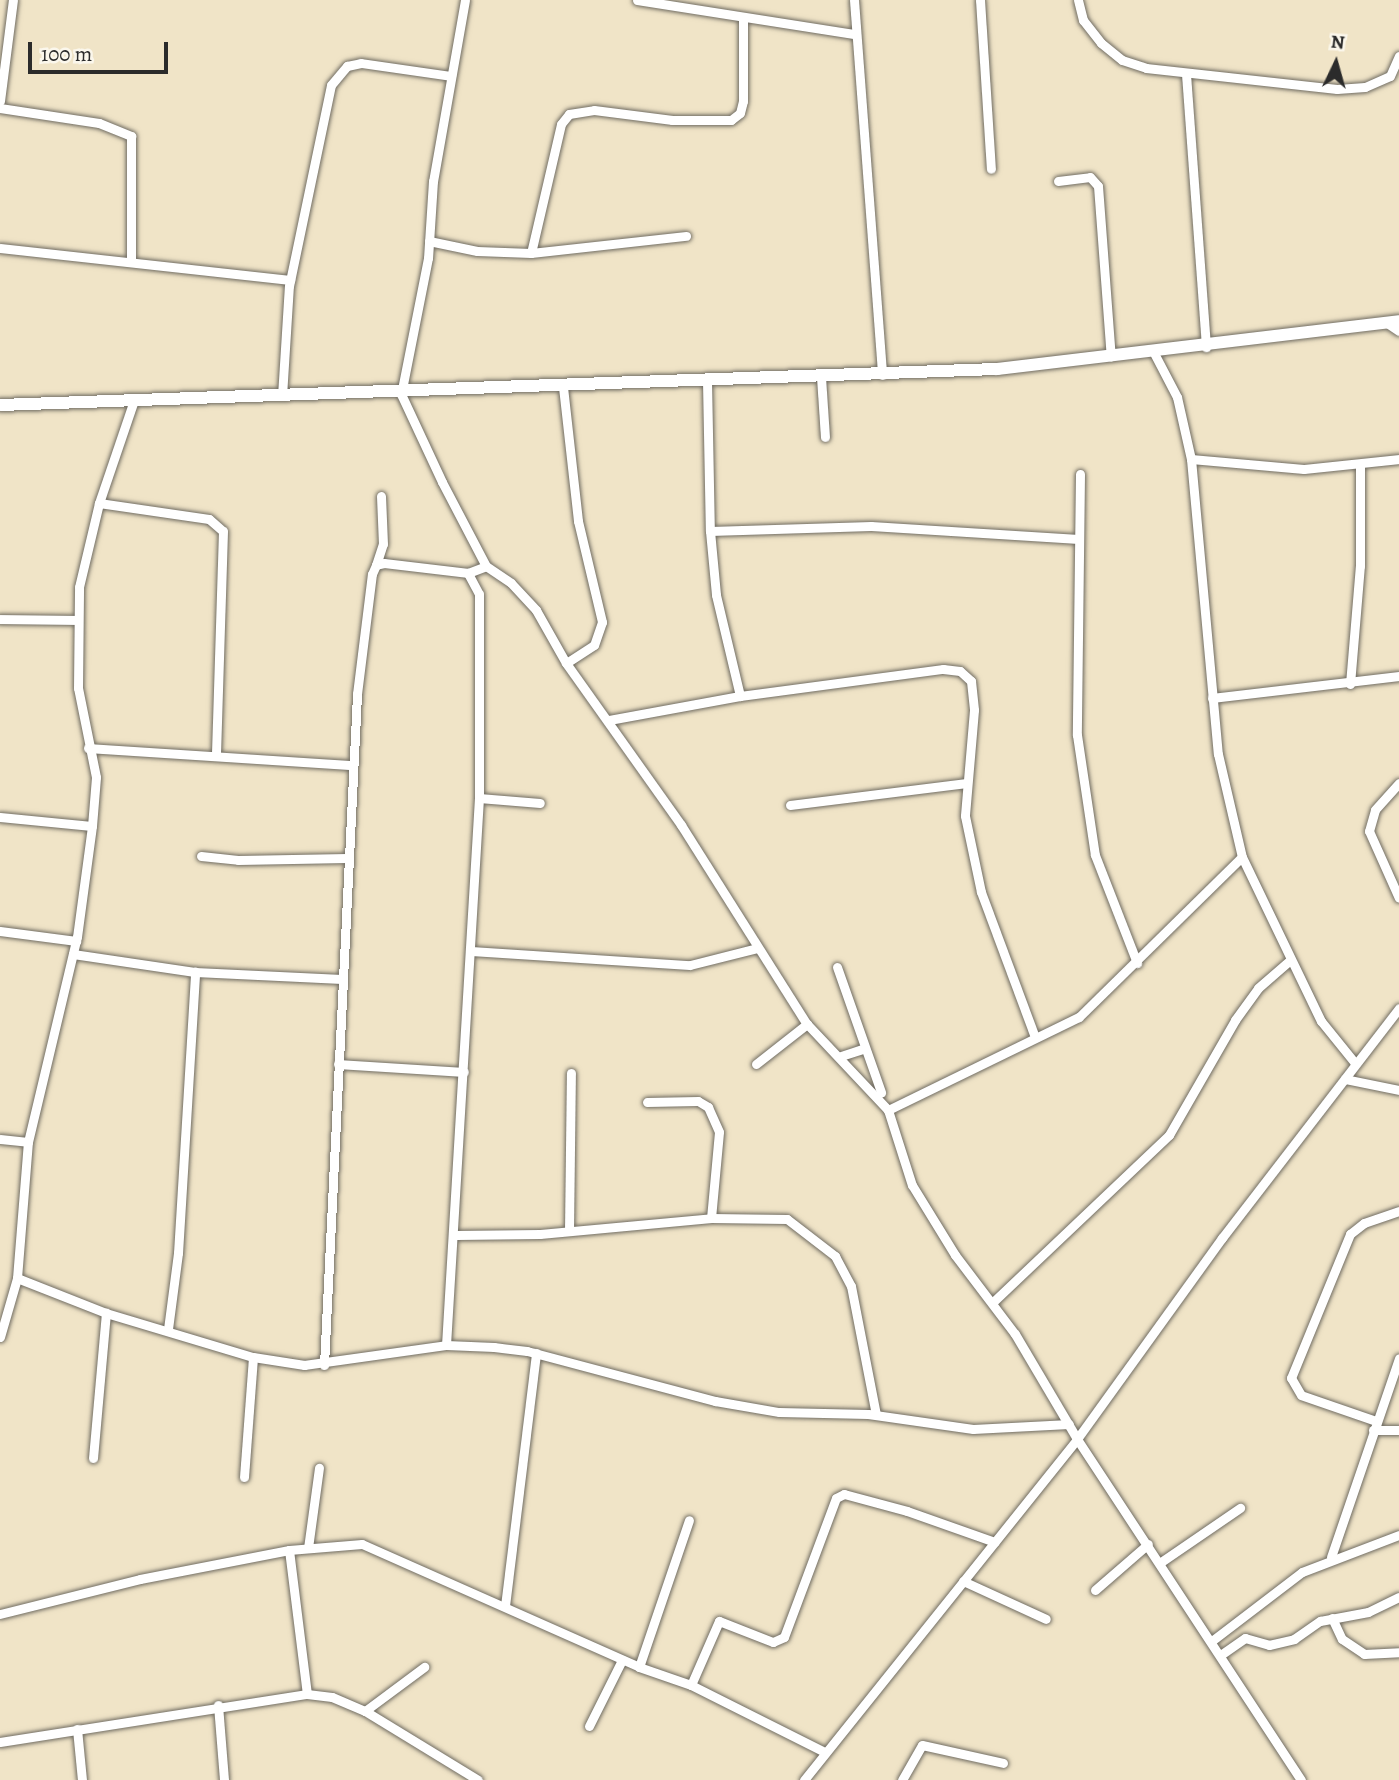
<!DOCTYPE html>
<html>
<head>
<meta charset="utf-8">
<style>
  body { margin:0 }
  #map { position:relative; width:1399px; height:1780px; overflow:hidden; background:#f0e4c7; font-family:Alegreya,serif }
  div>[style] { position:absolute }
  .roads { filter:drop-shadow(0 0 2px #706c62) drop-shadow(0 0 2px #706c62) }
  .minor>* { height:9px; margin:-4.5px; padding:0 4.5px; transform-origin:4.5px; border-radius:4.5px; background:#fff }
  .major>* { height:12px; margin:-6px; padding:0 6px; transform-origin:6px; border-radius:6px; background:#fff }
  span { translate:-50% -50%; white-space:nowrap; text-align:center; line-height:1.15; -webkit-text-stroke:5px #fbf7ec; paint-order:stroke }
  .north { position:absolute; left:1301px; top:28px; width:70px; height:70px; -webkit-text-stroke:5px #fbf7ec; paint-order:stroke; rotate:5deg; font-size:19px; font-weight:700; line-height:28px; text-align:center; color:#2b2b2b }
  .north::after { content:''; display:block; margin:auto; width:24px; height:32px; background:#2b2b2b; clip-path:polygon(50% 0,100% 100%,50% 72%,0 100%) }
  .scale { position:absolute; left:28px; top:42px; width:140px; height:32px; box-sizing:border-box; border:4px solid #2b2b2b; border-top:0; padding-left:9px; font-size:21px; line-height:24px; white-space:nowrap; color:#2b2b2b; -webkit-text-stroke:5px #fbf7ec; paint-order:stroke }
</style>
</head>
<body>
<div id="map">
  <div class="roads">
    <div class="minor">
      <div style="left:465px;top:0;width:184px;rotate:100deg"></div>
      <div style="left:433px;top:181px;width:77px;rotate:93.7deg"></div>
      <div style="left:428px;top:258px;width:139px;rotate:101.2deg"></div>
      <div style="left:401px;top:394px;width:97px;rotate:65deg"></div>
      <div style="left:442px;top:482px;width:95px;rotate:62.4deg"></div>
      <div style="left:486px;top:566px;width:30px;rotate:34deg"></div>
      <div style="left:511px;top:583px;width:37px;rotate:47deg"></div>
      <div style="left:536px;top:610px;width:61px;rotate:60.5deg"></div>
      <div style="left:566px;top:663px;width:199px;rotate:54.6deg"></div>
      <div style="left:681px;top:825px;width:236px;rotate:57.7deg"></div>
      <div style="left:807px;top:1024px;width:118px;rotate:46.7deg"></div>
      <div style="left:888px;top:1110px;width:79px;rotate:72.3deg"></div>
      <div style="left:912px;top:1185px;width:82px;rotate:58.4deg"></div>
      <div style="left:955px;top:1255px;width:99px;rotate:52.8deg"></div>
      <div style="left:1015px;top:1334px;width:122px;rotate:59.4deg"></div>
      <div style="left:1077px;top:1439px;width:408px;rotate:56.7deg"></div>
      <div style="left:637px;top:0;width:221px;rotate:8.9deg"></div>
      <div style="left:854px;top:0;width:376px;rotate:85.7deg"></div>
      <div style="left:980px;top:0;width:169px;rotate:86.3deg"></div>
      <div style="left:1078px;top:0;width:21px;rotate:76deg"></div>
      <div style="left:1083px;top:20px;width:29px;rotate:52deg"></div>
      <div style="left:1101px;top:43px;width:27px;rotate:39deg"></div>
      <div style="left:1122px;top:60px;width:25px;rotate:18deg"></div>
      <div style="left:1146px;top:68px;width:192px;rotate:6.3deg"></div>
      <div style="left:1337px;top:89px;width:28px;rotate:-4deg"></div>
      <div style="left:1365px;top:87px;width:27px;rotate:-24deg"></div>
      <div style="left:1390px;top:76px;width:22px;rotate:-66deg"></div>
      <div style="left:1186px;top:74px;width:274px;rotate:85.8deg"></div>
      <div style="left:0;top:101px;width:102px;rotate:-82.7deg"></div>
      <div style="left:0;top:108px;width:100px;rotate:8.6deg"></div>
      <div style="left:99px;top:123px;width:35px;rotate:22deg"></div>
      <div style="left:131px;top:136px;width:126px;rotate:90deg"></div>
      <div style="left:1058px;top:181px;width:32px;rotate:-7deg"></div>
      <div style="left:1090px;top:177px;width:12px;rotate:48deg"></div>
      <div style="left:1098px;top:186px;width:171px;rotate:85.7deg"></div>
      <div style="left:429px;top:241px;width:49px;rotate:11.8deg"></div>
      <div style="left:477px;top:251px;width:54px;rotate:2.1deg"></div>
      <div style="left:531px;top:253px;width:156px;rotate:-6.3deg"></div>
      <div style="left:0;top:248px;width:292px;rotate:6.3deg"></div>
      <div style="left:531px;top:253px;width:132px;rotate:-76.9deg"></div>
      <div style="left:561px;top:124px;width:13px;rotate:-51deg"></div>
      <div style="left:569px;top:114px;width:25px;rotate:-9deg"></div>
      <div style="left:594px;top:110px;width:79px;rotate:7.3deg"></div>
      <div style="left:672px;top:120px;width:59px"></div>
      <div style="left:731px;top:120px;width:11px;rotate:-38deg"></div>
      <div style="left:740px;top:113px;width:12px;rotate:-76deg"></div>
      <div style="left:743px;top:101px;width:83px;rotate:-90deg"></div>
      <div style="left:1387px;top:323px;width:14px;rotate:34deg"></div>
      <div style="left:1154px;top:353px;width:50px;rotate:62.4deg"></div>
      <div style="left:1177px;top:397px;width:64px;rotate:77.3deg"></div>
      <div style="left:1191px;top:459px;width:296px;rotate:84.8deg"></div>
      <div style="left:1218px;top:754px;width:106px;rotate:76.9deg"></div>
      <div style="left:1242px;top:857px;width:182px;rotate:64.3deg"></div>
      <div style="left:1321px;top:1021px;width:54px;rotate:51deg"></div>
      <div style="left:821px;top:377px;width:60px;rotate:86.2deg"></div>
      <div style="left:707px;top:381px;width:150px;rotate:88.9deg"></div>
      <div style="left:710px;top:531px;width:64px;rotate:84.6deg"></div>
      <div style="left:716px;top:595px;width:104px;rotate:76.6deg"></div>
      <div style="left:563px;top:387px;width:135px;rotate:83.6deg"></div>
      <div style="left:578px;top:521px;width:104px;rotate:76.6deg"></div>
      <div style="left:602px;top:622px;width:24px;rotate:109deg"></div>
      <div style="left:594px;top:645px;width:33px;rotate:147deg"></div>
      <div style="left:282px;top:396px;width:110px;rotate:-86.4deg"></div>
      <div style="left:289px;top:286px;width:205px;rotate:-78.2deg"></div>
      <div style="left:331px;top:85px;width:25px;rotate:-50deg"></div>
      <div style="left:347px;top:66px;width:14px;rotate:-12deg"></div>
      <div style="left:361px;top:63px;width:91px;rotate:8.2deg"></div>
      <div style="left:1191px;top:459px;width:113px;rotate:5.1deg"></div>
      <div style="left:1304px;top:469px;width:96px;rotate:-6deg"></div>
      <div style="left:1080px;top:474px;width:261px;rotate:90.7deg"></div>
      <div style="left:1077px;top:735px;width:121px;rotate:81.5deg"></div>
      <div style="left:1095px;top:855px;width:116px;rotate:68.7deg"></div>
      <div style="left:99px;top:503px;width:111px;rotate:8.3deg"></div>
      <div style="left:209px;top:519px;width:18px;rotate:41deg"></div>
      <div style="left:223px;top:531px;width:225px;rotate:91.8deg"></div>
      <div style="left:710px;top:531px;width:161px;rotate:-1.8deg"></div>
      <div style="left:871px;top:526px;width:208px;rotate:3.6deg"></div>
      <div style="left:376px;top:565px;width:22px;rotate:-72deg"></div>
      <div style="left:383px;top:544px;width:48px;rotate:-92.4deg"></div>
      <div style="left:0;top:619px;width:76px;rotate:0.8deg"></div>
      <div style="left:1350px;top:684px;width:118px;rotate:-85.2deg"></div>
      <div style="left:1360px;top:566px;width:102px;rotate:-90deg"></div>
      <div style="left:1212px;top:698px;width:188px;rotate:-6.7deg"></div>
      <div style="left:609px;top:720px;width:133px;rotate:-10.4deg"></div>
      <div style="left:740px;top:696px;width:205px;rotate:-7.6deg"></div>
      <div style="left:943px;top:669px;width:17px;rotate:7deg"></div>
      <div style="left:960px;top:671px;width:15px;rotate:42deg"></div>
      <div style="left:971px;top:681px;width:29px;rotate:84deg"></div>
      <div style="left:974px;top:710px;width:106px;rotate:94.9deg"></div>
      <div style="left:965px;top:816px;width:78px;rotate:78.1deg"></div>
      <div style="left:981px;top:892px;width:155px;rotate:69.6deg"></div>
      <div style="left:88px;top:748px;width:265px;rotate:3.7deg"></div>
      <div style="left:1399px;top:783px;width:36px;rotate:132deg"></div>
      <div style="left:1375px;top:810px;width:22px;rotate:106deg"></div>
      <div style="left:1369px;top:831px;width:73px;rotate:65.9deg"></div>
      <div style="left:479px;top:798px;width:61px;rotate:4.7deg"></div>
      <div style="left:790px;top:805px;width:178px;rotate:-7.1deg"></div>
      <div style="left:0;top:817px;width:92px;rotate:5.6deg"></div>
      <div style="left:201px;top:856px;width:37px;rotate:6deg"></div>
      <div style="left:238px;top:860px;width:109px;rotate:-1.1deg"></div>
      <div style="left:0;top:931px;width:77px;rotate:7.5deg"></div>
      <div style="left:471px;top:951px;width:219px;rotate:3.7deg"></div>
      <div style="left:690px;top:965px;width:69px;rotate:-14.2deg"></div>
      <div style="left:73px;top:954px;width:123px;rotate:8.4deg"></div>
      <div style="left:195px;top:972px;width:147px;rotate:2.7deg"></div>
      <div style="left:837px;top:967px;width:133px;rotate:70.6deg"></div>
      <div style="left:841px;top:1056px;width:23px;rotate:-18deg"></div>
      <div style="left:338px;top:1064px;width:126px;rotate:3.6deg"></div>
      <div style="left:756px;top:1064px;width:65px;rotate:-38.1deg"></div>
      <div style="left:1345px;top:1079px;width:55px;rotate:11.5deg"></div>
      <div style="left:647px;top:1102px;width:51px;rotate:-1.1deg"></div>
      <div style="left:698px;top:1101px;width:12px;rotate:31deg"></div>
      <div style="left:708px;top:1107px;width:27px;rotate:66deg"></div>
      <div style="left:719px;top:1132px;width:86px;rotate:95.3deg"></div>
      <div style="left:888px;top:1110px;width:212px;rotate:-26deg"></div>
      <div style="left:1079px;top:1017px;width:228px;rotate:-44.5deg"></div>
      <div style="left:0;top:1139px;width:28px;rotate:6deg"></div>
      <div style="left:569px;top:1231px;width:158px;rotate:-89.3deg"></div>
      <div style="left:456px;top:1235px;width:84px;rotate:-0.7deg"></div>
      <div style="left:540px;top:1234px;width:172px;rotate:-5.3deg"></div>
      <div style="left:711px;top:1218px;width:76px;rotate:0.8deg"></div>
      <div style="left:787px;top:1219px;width:61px;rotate:37.6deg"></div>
      <div style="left:835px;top:1256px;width:34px;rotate:62deg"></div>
      <div style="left:851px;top:1286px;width:131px;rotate:79deg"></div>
      <div style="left:17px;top:1278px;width:96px;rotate:21.5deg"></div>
      <div style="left:106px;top:1313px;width:153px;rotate:16.7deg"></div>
      <div style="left:253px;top:1357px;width:52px;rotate:8.9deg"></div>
      <div style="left:304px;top:1365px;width:143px;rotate:-8deg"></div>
      <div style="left:446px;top:1345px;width:48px;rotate:2.4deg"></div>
      <div style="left:494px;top:1347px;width:33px;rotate:7deg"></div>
      <div style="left:527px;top:1351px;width:195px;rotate:14.9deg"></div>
      <div style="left:715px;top:1401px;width:65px;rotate:9.8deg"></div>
      <div style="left:779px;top:1412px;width:89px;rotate:1.3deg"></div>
      <div style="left:868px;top:1414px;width:106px;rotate:8.1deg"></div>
      <div style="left:973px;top:1429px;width:96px;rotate:-3deg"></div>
      <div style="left:993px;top:1302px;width:243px;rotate:-43.5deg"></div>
      <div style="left:1169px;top:1135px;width:133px;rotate:-60.1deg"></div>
      <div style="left:1235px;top:1020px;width:39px;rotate:-54deg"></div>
      <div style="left:1258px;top:988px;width:41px;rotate:-41.1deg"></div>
      <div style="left:168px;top:1329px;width:77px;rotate:-82.5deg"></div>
      <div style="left:178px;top:1253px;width:282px;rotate:-86.5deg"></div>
      <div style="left:0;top:1337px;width:61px;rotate:-73.9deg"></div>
      <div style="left:17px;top:1278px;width:136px;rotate:-85.4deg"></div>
      <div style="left:28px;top:1142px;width:211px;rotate:-76.6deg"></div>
      <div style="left:77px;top:937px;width:112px;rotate:-82.3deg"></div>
      <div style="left:92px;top:826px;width:49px;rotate:-85.3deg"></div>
      <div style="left:96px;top:777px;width:91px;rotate:-101.4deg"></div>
      <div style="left:78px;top:688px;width:101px;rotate:-89.4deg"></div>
      <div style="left:79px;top:587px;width:86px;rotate:-76.6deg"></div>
      <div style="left:99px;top:503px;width:109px;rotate:-71.2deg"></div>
      <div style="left:446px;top:1345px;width:548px;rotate:-86.55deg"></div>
      <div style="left:479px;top:798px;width:204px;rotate:-90deg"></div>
      <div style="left:479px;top:594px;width:24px;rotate:-118deg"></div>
      <div style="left:324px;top:1365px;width:672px;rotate:-87.18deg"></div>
      <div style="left:357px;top:694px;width:121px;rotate:-82.9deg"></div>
      <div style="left:372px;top:574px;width:10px;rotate:-66deg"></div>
      <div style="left:376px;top:565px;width:8px;rotate:-14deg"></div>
      <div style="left:384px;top:563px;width:85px;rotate:6.8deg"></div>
      <div style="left:468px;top:573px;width:19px;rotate:-21deg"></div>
      <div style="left:1376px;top:1421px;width:79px;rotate:-160.9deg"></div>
      <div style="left:1301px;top:1395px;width:20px;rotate:-120deg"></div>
      <div style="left:1291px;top:1378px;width:156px;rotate:-67.7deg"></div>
      <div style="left:1350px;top:1234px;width:18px;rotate:-38deg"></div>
      <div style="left:1364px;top:1223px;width:37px;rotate:-19deg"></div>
      <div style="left:1373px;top:1430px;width:26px"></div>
      <div style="left:93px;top:1458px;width:146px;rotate:-84.9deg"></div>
      <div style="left:244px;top:1477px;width:120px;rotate:-85.7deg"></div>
      <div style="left:308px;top:1548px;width:81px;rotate:-82.2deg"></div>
      <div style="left:289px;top:1550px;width:145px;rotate:82.9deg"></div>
      <div style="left:1331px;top:1557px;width:210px;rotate:-71.1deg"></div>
      <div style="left:1161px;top:1562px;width:96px;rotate:-34.4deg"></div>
      <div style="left:963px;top:1581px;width:91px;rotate:24.6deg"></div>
      <div style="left:1095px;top:1590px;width:70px;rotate:-41deg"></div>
      <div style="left:505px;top:1606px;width:255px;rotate:-83deg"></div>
      <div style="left:0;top:1614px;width:144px;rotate:-14deg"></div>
      <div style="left:140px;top:1579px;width:152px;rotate:-11deg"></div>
      <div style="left:289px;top:1550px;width:73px;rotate:-4.7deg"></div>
      <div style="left:362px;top:1544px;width:303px;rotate:23.9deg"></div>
      <div style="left:639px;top:1667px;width:55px;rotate:19.1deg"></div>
      <div style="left:691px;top:1685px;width:150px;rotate:26.6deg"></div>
      <div style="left:1332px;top:1618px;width:23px;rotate:65deg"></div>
      <div style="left:1342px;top:1639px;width:27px;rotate:34deg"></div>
      <div style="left:1364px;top:1654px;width:35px;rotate:-3deg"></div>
      <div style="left:1213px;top:1640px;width:112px;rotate:-37.4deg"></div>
      <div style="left:1302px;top:1572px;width:104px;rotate:-20.9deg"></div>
      <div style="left:1222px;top:1654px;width:28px;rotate:-35deg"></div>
      <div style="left:1245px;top:1638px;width:25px;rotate:16deg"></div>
      <div style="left:1269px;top:1645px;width:26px;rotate:-13deg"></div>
      <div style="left:1294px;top:1639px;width:32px;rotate:-35deg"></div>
      <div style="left:1320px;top:1621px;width:49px;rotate:-10.6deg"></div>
      <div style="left:1368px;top:1612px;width:34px;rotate:-26deg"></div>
      <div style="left:639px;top:1667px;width:155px;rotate:-71.2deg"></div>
      <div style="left:691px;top:1685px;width:70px;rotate:-66.4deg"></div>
      <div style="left:719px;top:1621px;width:58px;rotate:21.3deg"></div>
      <div style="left:773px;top:1642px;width:12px;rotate:-24deg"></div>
      <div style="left:784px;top:1637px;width:148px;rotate:-69.5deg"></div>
      <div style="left:836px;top:1498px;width:9px;rotate:-27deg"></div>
      <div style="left:844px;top:1494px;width:65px;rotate:15.1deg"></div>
      <div style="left:907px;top:1511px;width:93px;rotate:19.4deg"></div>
      <div style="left:218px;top:1705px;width:75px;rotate:85.4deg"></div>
      <div style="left:365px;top:1711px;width:74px;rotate:-36.7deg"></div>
      <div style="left:589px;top:1726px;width:74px;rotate:-63.4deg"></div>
      <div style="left:77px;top:1729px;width:51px;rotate:84.4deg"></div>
      <div style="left:0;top:1742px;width:311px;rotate:-8.9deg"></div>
      <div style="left:307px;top:1694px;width:25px;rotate:7deg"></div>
      <div style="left:332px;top:1697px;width:36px;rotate:23deg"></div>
      <div style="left:365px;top:1711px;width:132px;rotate:31.4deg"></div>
      <div style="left:804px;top:1780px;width:437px;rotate:-51.3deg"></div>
      <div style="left:1077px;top:1439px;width:248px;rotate:-54.2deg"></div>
      <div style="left:1222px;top:1238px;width:290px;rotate:-52.4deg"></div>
      <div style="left:902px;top:1780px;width:40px;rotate:-60.3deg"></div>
      <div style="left:922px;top:1745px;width:83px;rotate:12.5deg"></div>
    </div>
    <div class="major">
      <div style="left:0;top:405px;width:998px;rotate:-2.07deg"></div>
      <div style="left:997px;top:369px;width:405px;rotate:-6.8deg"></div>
    </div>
  </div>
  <div class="north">N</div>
  <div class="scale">100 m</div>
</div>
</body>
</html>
